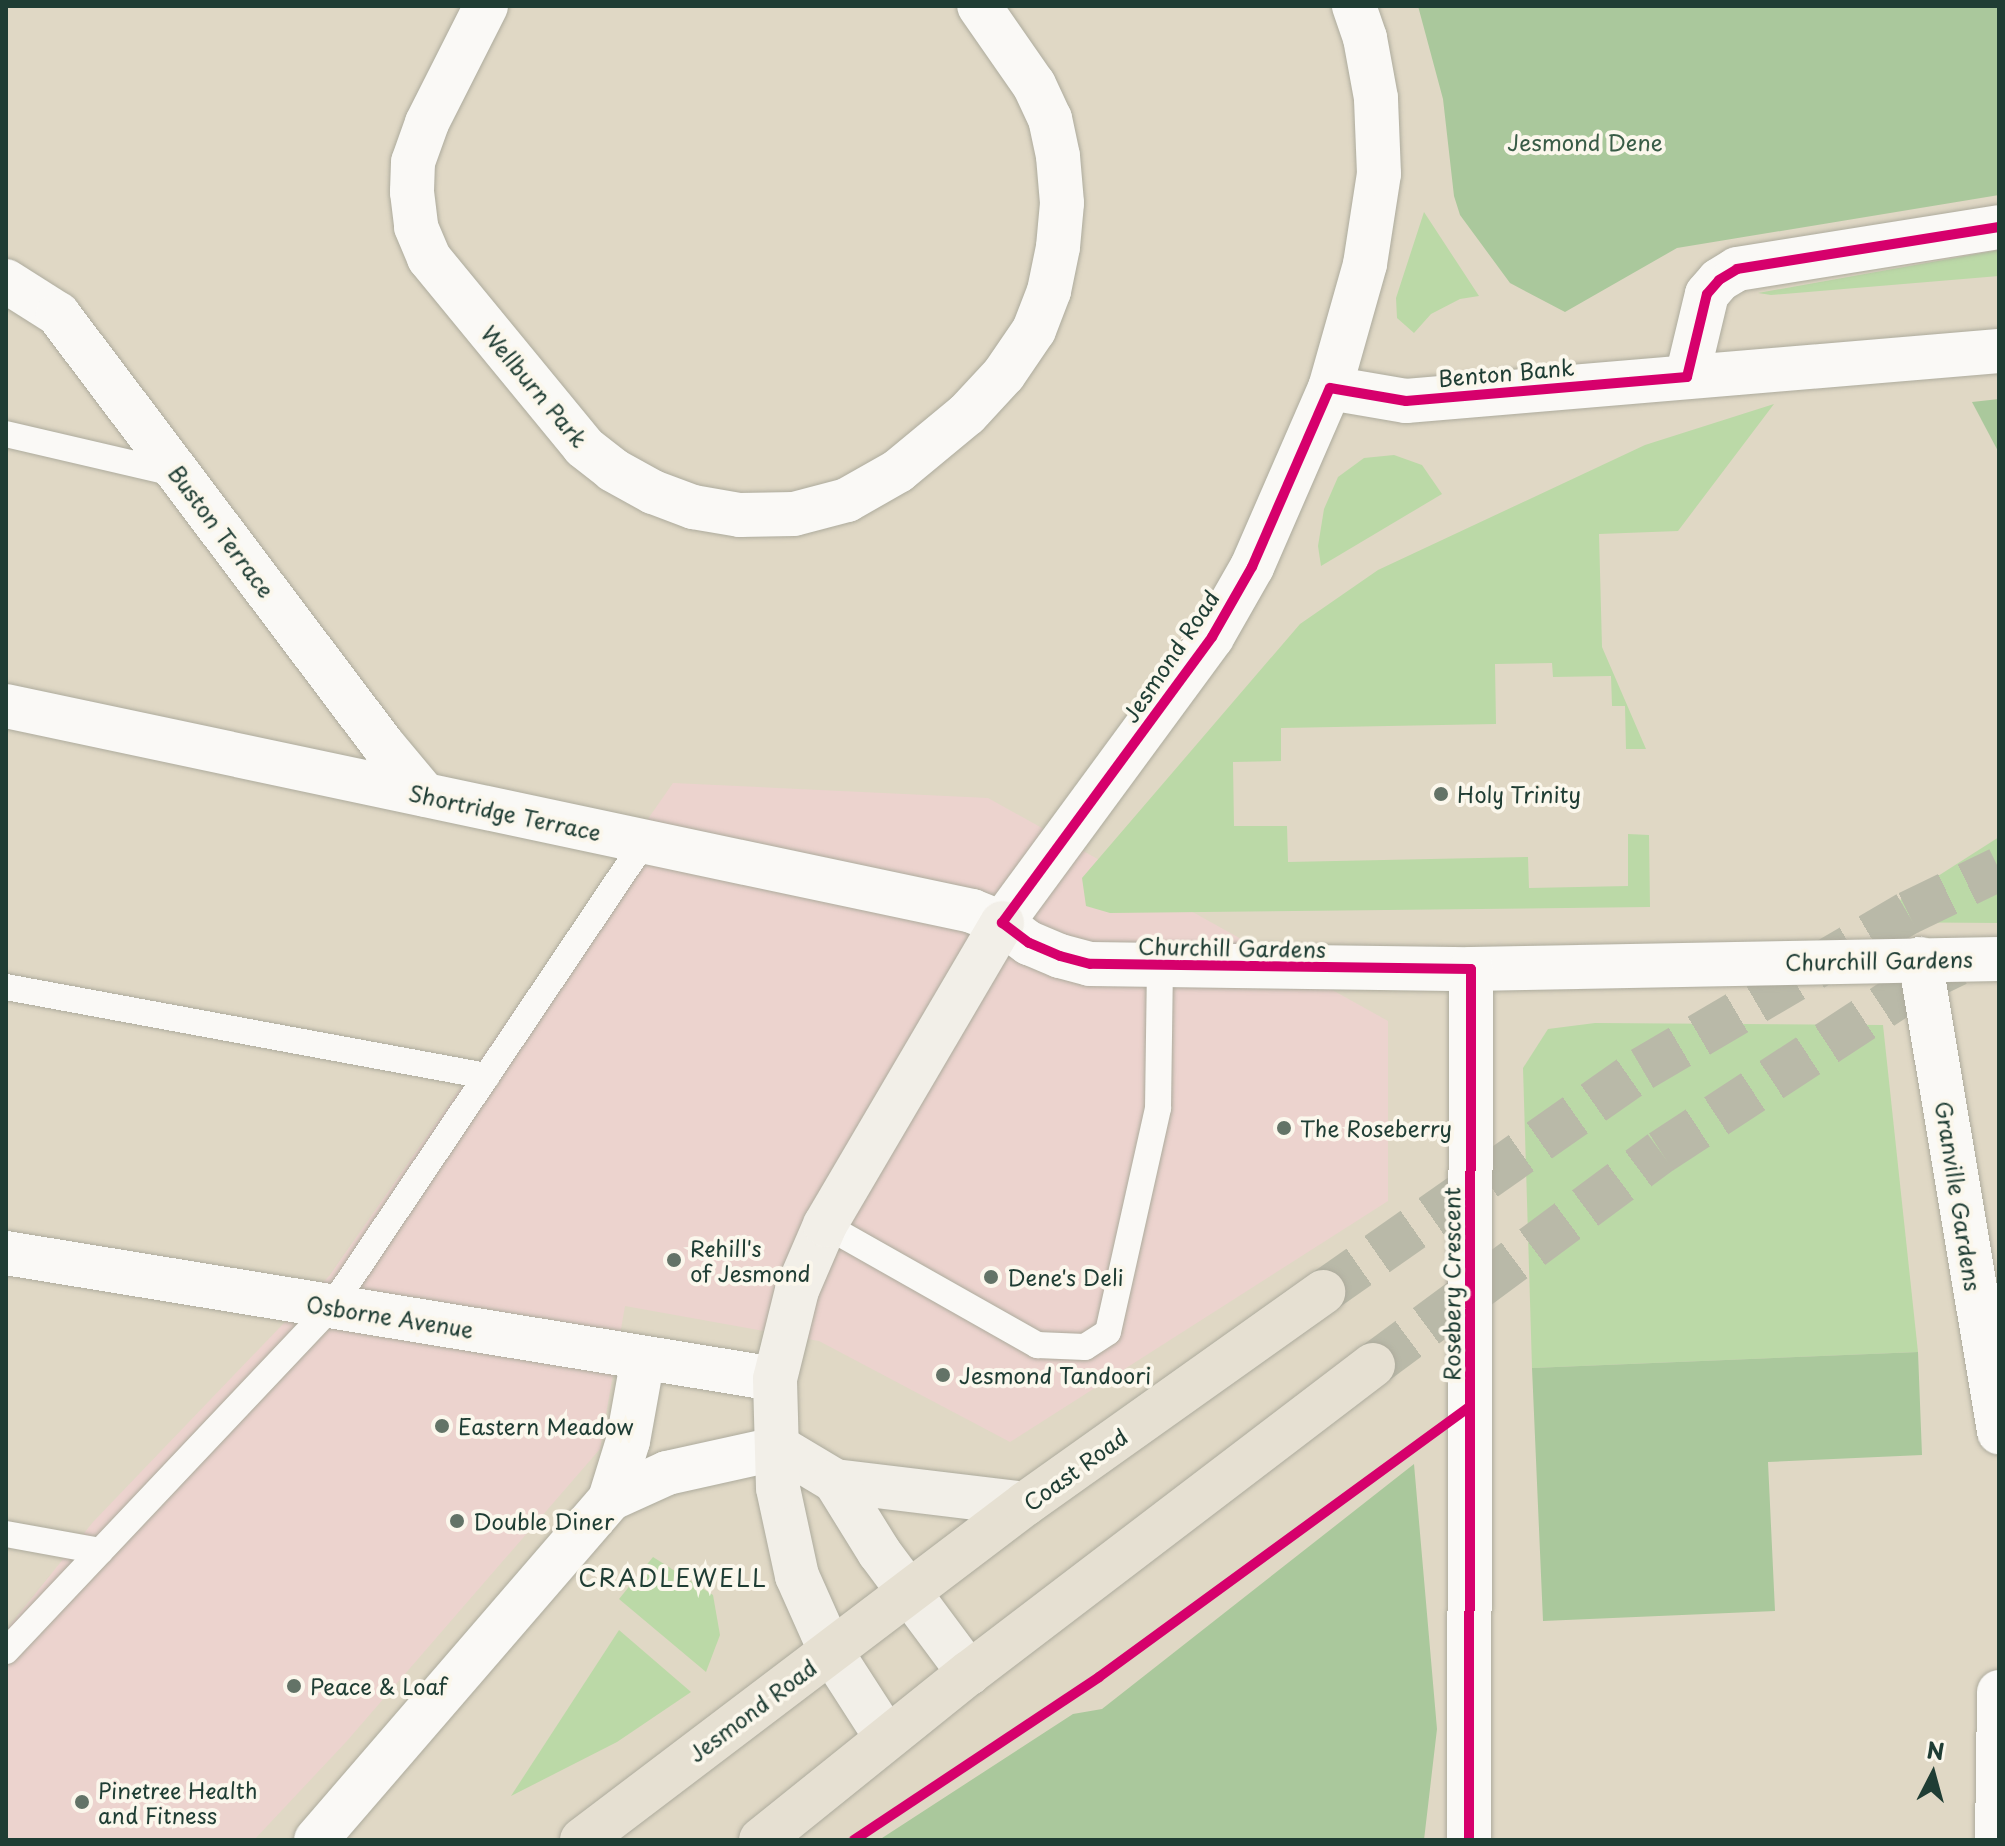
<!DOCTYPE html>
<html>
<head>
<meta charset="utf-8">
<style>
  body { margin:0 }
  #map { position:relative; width:2005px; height:1846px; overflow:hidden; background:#e0d8c5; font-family:"Playpen Sans",sans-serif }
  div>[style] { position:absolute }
  .built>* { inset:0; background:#ecd3ce }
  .green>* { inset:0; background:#bbd9a7 }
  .forest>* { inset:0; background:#aac89c }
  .highway-tunnel>* { height:44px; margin-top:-22px; transform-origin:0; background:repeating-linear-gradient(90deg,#b9b9a8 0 44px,transparent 0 66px) }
  .roads { filter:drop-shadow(0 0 2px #adab9d) drop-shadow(0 0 2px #adab9d) }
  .lane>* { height:26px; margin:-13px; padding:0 13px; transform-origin:13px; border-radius:13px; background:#faf9f6 }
  .street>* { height:44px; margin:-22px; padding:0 22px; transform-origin:22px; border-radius:22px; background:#faf9f6 }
  .secondary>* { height:44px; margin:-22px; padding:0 22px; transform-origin:22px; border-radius:22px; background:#f2efe8 }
  .highway>* { height:44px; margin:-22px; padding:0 22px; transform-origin:22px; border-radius:22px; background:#e6e0d2 }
  .cycleway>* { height:10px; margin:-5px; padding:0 5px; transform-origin:5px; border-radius:5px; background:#d6006c }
  .dots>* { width:22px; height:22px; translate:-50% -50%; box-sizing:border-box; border:4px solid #fbf7ec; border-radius:50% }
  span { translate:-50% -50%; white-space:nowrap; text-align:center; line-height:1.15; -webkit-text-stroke:8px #fbf7ec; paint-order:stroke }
  .park-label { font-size:22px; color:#385c46 }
  .street-label { font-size:22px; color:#1f3d34 }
  .poi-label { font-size:22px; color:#1f3d34 }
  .left { translate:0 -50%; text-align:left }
  .neighbourhood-label { font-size:24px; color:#1f3d34; letter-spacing:2px }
  .frame { position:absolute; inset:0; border:8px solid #1f3d34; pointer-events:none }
  .north { position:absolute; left:1893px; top:1734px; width:80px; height:80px; -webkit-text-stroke:6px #fbf7ec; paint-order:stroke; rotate:6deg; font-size:22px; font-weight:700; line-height:32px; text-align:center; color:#1f3d34 }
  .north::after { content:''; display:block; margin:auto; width:28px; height:36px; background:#1f3d34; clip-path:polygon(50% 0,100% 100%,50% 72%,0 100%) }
</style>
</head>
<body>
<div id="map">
  <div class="built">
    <div style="clip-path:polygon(673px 783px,988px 798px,1388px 1021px,1388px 1201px,1010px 1442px,819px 1341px,625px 1306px,600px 1449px,346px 1742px,254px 1840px,6px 1840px,6px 1630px,93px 1522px,330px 1275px)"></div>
  </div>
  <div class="green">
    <div style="clip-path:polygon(1424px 212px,1479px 296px,1460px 299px,1431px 314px,1414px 333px,1397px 318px,1396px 298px)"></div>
    <div style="clip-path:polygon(1999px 250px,1999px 276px,1771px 295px,1758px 293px)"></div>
    <div style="clip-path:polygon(1774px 404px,1678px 531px,1599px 534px,1602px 647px,1646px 749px,1626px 749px,1625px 706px,1612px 706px,1611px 676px,1553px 677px,1552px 663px,1495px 664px,1496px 724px,1281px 728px,1281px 761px,1233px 762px,1234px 826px,1287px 826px,1288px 862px,1528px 857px,1529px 888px,1628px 886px,1628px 834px,1649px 835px,1650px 907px,1110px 913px,1086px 906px,1082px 878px,1300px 624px,1378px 570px,1645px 445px)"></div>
    <div style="clip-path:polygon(1394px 455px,1422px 465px,1442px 494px,1321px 566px,1318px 546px,1324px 509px,1338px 477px,1364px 458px)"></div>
    <div style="clip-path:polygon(1999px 837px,1999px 923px,1866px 922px)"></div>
    <div style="clip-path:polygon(1595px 1023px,1883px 1025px,1918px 1352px,1532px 1368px,1523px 1068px,1548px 1029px)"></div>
    <div style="clip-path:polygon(653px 1557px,713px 1595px,720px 1635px,706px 1672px,619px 1599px)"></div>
    <div style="clip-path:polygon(619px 1630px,691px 1692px,617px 1742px,511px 1796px)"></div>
  </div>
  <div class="forest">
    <div style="clip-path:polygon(1418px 6px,1999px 6px,1999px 195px,1677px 248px,1565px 312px,1510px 283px,1460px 215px,1454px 196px,1443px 99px)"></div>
    <div style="clip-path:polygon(1999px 399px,1999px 453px,1972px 402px)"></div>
    <div style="clip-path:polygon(1918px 1352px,1922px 1455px,1768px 1462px,1775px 1611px,1543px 1621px,1532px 1368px)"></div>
    <div style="clip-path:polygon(1414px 1464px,1437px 1729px,1424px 1840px,879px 1840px,1073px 1714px,1102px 1709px)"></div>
  </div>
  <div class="highway-tunnel">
    <div style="left:1323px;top:1292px;width:389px;rotate:-35deg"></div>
    <div style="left:1642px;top:1069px;width:308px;rotate:-30.4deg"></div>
    <div style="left:1908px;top:913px;width:101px;rotate:-25.8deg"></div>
    <div style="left:1373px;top:1365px;width:358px;rotate:-36.5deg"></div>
    <div style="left:1661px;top:1152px;width:312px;rotate:-33.2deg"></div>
    <div style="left:1922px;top:981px;width:39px;rotate:-26deg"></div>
  </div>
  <div class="roads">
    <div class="lane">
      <div style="left:6px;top:434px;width:177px;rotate:13.1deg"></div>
      <div style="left:6px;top:987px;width:489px;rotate:10.5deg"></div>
      <div style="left:825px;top:1225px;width:244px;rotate:29.5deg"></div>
      <div style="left:1037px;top:1345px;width:48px;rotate:2.4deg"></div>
      <div style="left:1085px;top:1347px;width:27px;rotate:-33deg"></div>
      <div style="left:1108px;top:1332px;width:230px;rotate:-77.4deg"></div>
      <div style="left:1158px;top:1108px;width:141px;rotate:-89.2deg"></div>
      <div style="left:6px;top:1534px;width:96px;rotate:10.3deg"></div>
      <div style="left:6px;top:1651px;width:475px;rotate:-46.6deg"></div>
      <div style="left:332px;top:1306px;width:559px;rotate:-56.08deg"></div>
    </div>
    <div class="street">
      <div style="left:486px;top:6px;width:131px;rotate:116.8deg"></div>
      <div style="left:427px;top:123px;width:41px;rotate:109.7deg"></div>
      <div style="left:413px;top:162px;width:30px;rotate:92deg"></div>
      <div style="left:412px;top:192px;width:35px;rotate:83deg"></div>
      <div style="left:416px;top:227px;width:34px;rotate:67deg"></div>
      <div style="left:429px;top:258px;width:244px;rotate:50.6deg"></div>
      <div style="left:584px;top:447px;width:37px;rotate:38deg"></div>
      <div style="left:613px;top:470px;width:46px;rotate:28.8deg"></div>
      <div style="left:653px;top:492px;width:43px;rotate:20.6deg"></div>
      <div style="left:693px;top:507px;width:48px;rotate:9.7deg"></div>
      <div style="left:740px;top:515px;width:54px;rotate:-1.1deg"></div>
      <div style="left:794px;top:514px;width:55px;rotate:-14.8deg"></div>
      <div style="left:847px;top:500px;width:59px;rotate:-29.6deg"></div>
      <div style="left:898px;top:471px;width:89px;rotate:-39.6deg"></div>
      <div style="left:967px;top:414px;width:54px;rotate:-47.2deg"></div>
      <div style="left:1004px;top:374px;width:53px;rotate:-55.7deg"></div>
      <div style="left:1034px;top:330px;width:42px;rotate:-69deg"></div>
      <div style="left:1049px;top:291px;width:45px;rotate:-78.4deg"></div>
      <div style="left:1058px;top:247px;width:44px;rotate:-84.8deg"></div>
      <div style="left:1062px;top:203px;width:47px;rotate:-94.9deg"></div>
      <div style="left:1058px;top:156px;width:38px;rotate:-102deg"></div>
      <div style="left:1050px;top:119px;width:38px;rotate:-115deg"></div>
      <div style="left:1034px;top:85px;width:96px;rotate:-124.8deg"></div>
      <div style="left:6px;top:281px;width:62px;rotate:32.4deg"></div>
      <div style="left:58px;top:314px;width:540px;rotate:52.98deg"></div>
      <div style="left:383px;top:745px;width:65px;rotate:50deg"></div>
      <div style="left:1687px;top:377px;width:85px;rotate:-76.5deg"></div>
      <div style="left:1707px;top:294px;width:18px;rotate:-49deg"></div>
      <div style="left:1719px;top:280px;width:21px;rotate:-31deg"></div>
      <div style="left:1737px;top:269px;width:265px;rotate:-9.1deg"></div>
      <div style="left:1330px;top:388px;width:77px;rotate:9.7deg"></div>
      <div style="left:1406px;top:401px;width:595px;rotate:-4.82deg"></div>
      <div style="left:6px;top:706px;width:988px;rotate:11.98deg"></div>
      <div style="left:972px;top:911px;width:32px;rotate:22deg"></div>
      <div style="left:1002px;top:923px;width:34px;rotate:37deg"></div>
      <div style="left:1029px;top:943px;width:34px;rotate:23deg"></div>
      <div style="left:1060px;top:956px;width:31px;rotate:15deg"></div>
      <div style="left:1090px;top:964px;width:381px;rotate:0.8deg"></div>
      <div style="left:1471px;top:969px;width:528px;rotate:-1.09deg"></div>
      <div style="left:1002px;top:923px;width:355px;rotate:-53.7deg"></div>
      <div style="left:1212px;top:637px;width:81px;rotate:-60.3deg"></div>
      <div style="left:1252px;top:567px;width:195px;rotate:-66.5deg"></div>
      <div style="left:1330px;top:388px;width:129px;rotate:-74.2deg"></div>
      <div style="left:1365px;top:264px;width:91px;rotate:-81.2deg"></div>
      <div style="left:1379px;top:174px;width:76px;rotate:-92.3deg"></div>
      <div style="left:1376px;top:98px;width:61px;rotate:-100.4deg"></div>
      <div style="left:1365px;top:38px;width:34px;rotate:-109deg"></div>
      <div style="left:1920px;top:959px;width:480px;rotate:80.5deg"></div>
      <div style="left:6px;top:1253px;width:779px;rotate:9.31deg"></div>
      <div style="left:610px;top:1499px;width:63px;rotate:-24.5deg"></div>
      <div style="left:667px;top:1473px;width:116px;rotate:-12.5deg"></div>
      <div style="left:316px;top:1840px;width:450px;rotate:-49.2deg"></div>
      <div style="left:610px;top:1499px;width:61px;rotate:-72.8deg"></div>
      <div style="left:628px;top:1441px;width:84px;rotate:-79.8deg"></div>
      <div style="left:1469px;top:1840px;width:871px;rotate:-89.87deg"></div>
      <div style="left:1997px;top:1840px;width:148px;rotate:-89.2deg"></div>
    </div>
    <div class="secondary">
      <div style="left:780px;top:1448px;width:64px;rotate:31deg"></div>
      <div style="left:835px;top:1481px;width:191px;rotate:6.9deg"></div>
      <div style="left:835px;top:1481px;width:84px;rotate:58.2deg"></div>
      <div style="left:879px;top:1552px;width:151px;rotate:53.4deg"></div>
      <div style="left:886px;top:1737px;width:103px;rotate:-122.8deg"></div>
      <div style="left:830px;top:1650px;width:81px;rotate:-114deg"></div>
      <div style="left:797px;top:1576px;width:90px;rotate:-102.2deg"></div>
      <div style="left:778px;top:1488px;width:109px;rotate:-91.6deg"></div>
      <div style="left:775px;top:1379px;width:92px;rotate:-76.1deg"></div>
      <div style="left:797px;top:1290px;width:71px;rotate:-66.7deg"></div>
      <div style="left:825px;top:1225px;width:350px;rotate:-59.6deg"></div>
    </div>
    <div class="highway">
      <div style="left:582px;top:1840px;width:556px;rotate:-37.18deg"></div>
      <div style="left:1025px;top:1504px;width:366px;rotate:-35.4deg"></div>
      <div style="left:761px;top:1840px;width:267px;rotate:-38.8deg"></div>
      <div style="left:969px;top:1673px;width:508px;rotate:-37.32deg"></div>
    </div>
  </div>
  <div class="cycleway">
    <div style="left:854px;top:1840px;width:294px;rotate:-33.6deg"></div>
    <div style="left:1099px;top:1677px;width:459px;rotate:-36.1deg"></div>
    <div style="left:1469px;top:1840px;width:871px;rotate:-89.87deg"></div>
    <div style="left:1471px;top:969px;width:381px;rotate:-179.2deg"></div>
    <div style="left:1090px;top:964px;width:31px;rotate:-165deg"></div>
    <div style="left:1060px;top:956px;width:34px;rotate:-157deg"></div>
    <div style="left:1029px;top:943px;width:34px;rotate:-143deg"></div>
    <div style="left:1002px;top:923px;width:355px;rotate:-53.7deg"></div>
    <div style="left:1212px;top:637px;width:81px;rotate:-60.3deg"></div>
    <div style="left:1252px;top:567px;width:195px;rotate:-66.5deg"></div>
    <div style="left:1330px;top:388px;width:77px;rotate:9.7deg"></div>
    <div style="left:1406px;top:401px;width:282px;rotate:-4.9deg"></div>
    <div style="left:1687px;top:377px;width:85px;rotate:-76.5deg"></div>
    <div style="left:1707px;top:294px;width:18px;rotate:-49deg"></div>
    <div style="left:1719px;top:280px;width:21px;rotate:-31deg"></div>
    <div style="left:1737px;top:269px;width:265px;rotate:-9.1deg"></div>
  </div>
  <div class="dots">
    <div style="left:1441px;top:794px;background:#637367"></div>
    <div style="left:1284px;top:1128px;background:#637367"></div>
    <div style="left:674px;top:1260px;background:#637367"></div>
    <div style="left:991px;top:1277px;background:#637367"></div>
    <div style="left:943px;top:1375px;background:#637367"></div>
    <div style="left:442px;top:1426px;background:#637367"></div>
    <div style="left:457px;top:1521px;background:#637367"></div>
    <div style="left:294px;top:1686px;background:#637367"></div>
    <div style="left:82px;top:1802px;background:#637367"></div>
  </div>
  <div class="park-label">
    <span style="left:1585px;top:142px">Jesmond Dene</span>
  </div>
  <div class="street-label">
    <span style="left:1506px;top:372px;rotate:-5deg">Benton Bank</span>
    <span style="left:535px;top:386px;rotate:50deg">Wellburn Park</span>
    <span style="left:222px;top:531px;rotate:53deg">Buston Terrace</span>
    <span style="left:1170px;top:656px;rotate:-56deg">Jesmond Road</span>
    <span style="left:505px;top:812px;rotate:12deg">Shortridge Terrace</span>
    <span style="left:1232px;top:947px;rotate:1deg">Churchill Gardens</span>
    <span style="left:1879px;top:960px;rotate:-1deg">Churchill Gardens</span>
    <span style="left:1959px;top:1196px;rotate:81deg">Granville Gardens</span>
    <span style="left:1451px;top:1284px;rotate:-90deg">Rosebery Crescent</span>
    <span style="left:390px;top:1316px;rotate:9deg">Osborne Avenue</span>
    <span style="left:1075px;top:1469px;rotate:-36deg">Coast Road</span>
    <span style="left:752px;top:1710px;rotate:-37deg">Jesmond Road</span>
  </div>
  <div class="poi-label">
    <span class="left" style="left:1457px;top:794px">Holy Trinity</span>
    <span class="left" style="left:1300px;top:1128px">The Roseberry</span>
    <span class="left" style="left:690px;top:1260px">Rehill's<br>of Jesmond</span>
    <span class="left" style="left:1007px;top:1277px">Dene's Deli</span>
    <span class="left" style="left:959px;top:1375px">Jesmond Tandoori</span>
    <span class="left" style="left:458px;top:1426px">Eastern Meadow</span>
    <span class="left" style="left:473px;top:1521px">Double Diner</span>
    <span class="left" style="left:310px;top:1686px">Peace &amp; Loaf</span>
    <span class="left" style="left:98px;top:1802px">Pinetree Health<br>and Fitness</span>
  </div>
  <div class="neighbourhood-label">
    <span style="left:673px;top:1578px">CRADLEWELL</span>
  </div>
  <div class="frame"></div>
  <div class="north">N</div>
</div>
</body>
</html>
